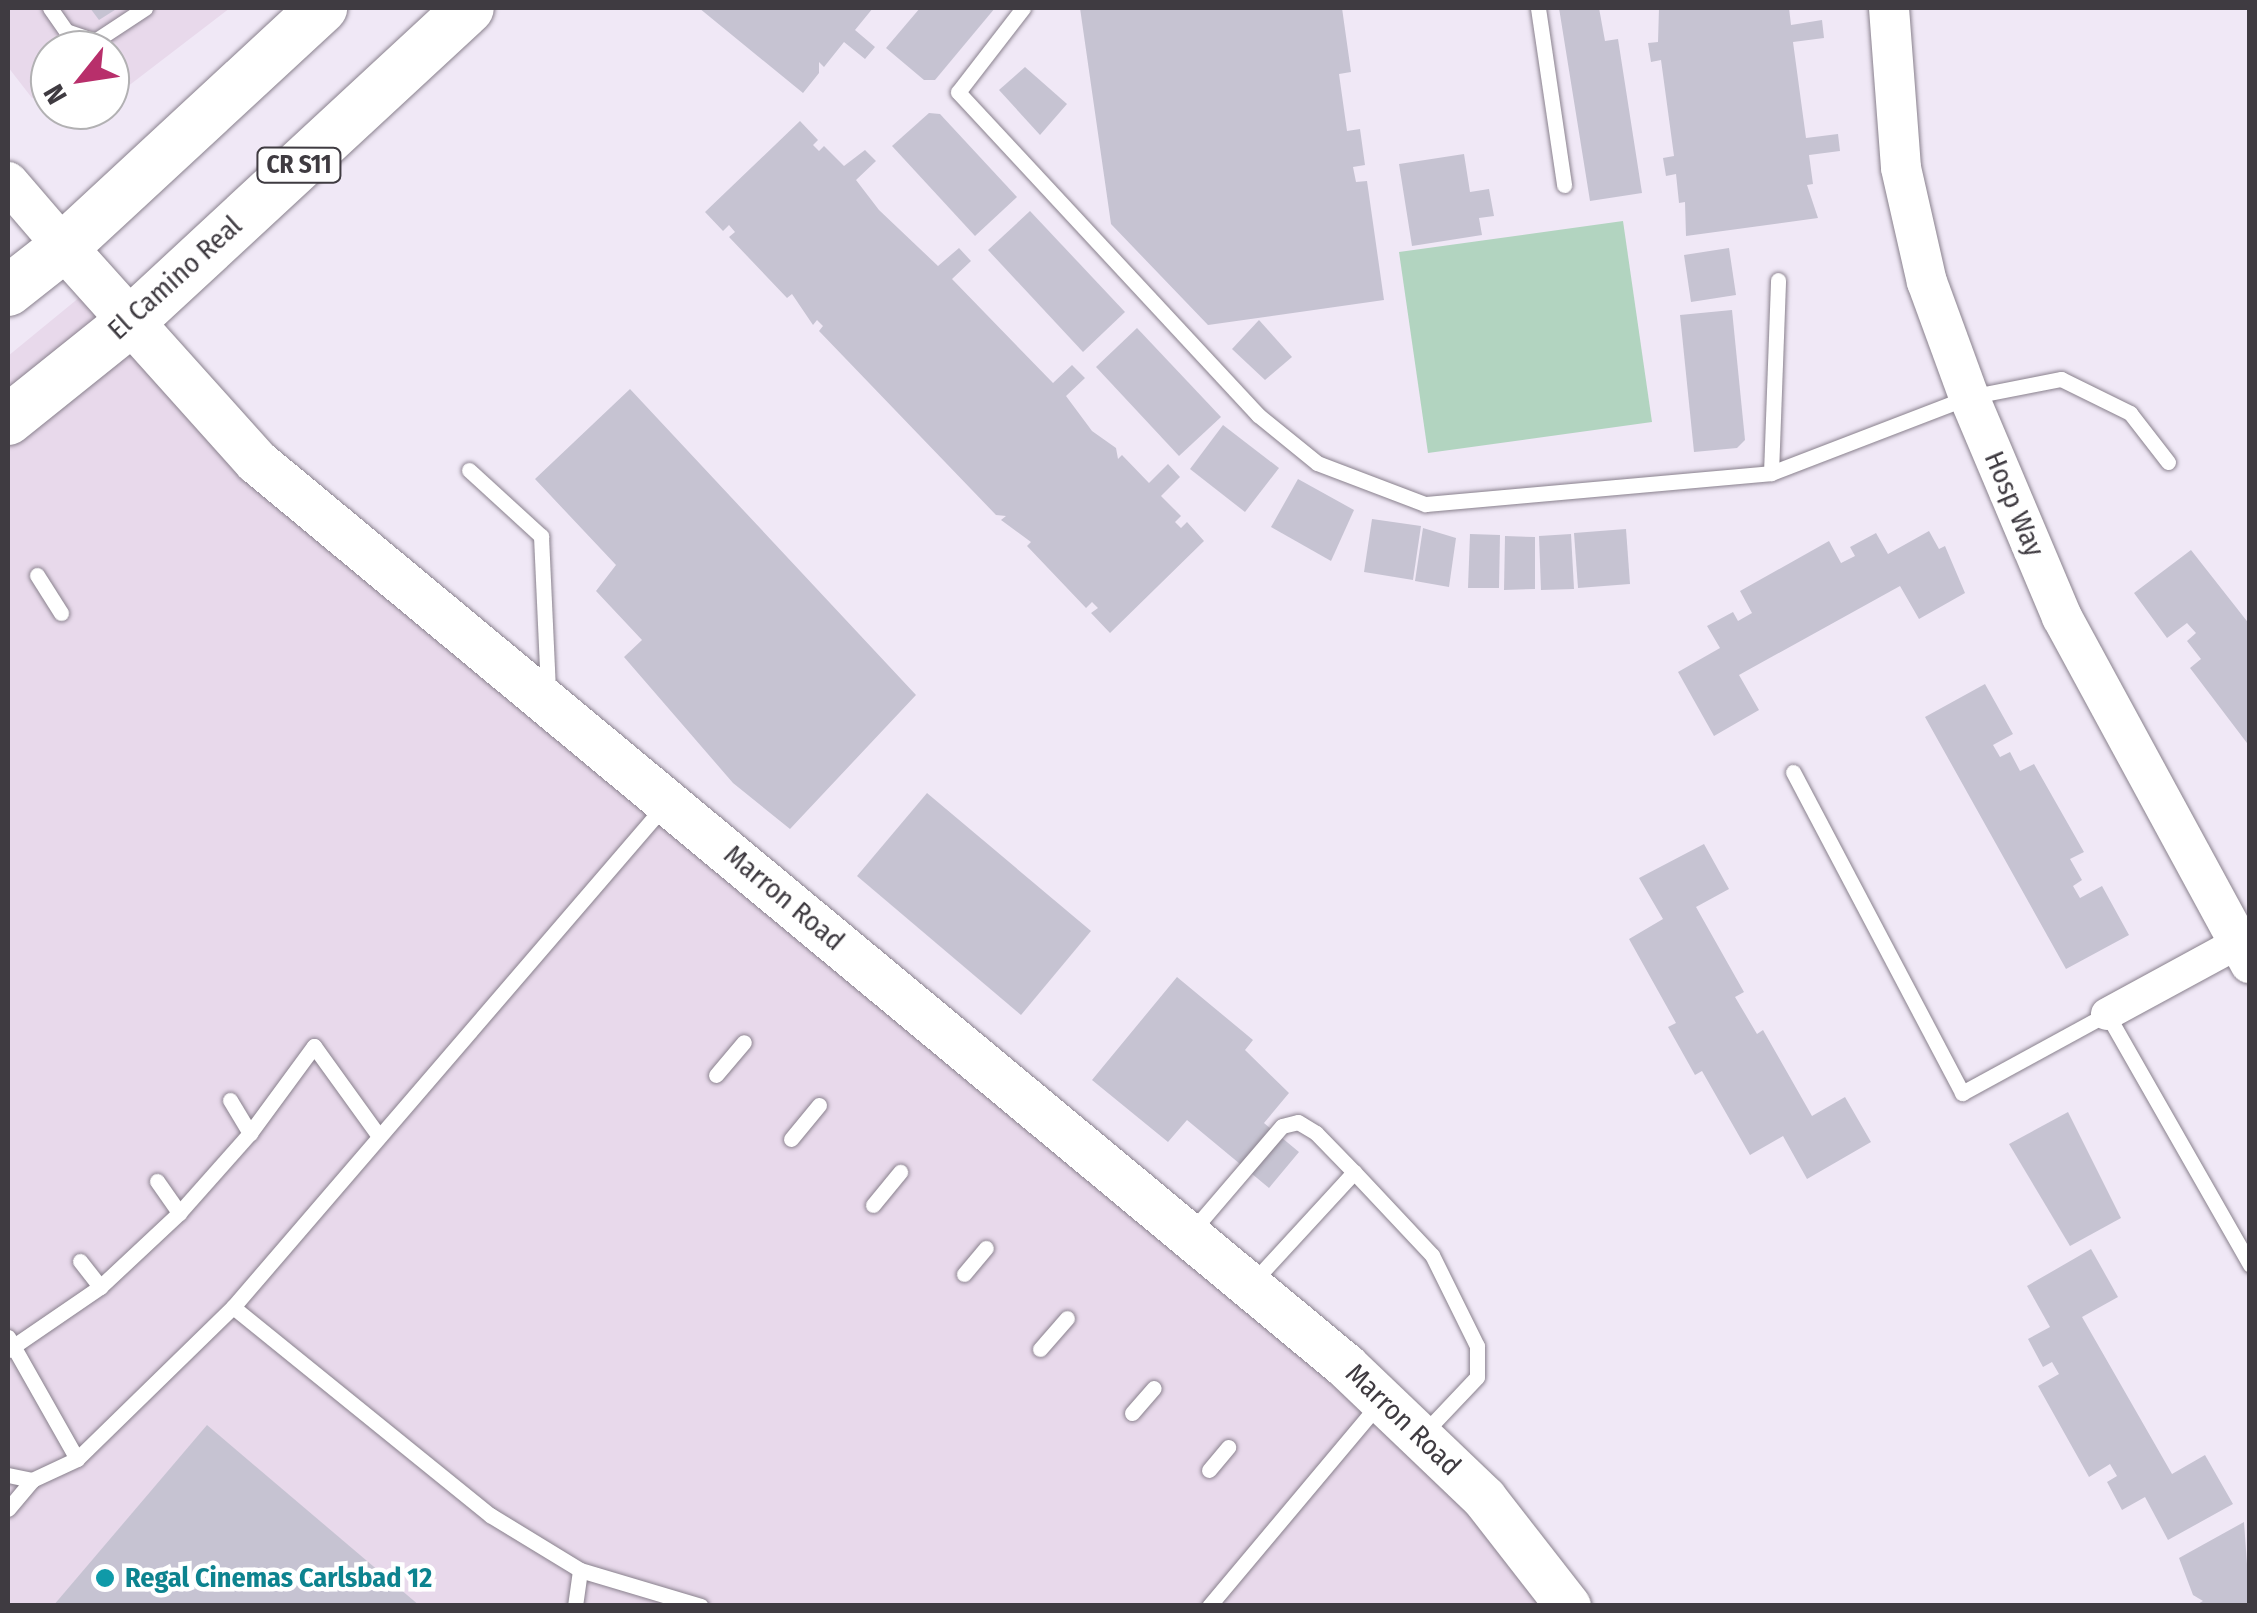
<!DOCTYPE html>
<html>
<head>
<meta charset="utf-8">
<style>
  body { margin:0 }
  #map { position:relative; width:2257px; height:1613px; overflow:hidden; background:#f0e8f6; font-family:"Fira Sans Condensed",sans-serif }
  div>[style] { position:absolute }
  .commercial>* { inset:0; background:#e8d9eb }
  .green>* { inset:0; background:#b2d4c0 }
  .building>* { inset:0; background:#c6c3d2 }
  .roads { filter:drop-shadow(0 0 2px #89818d) drop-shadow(0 0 2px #89818d) }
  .service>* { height:15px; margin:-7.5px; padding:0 7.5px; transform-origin:7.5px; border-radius:7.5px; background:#fff }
  .minor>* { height:32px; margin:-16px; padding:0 16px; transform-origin:16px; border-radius:16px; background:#fff }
  .tertiary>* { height:40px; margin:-20px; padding:0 20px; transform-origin:20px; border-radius:20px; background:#fff }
  .secondary>* { height:45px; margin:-22.5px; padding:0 22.5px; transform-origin:22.5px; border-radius:22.5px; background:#fff }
  .primary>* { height:50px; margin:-25px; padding:0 25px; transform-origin:25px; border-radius:25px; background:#fff }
  .dots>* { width:28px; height:28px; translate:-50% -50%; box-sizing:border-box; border:5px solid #fff; border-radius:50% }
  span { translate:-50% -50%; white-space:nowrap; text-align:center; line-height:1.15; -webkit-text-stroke:9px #fff; paint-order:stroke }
  .shield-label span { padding:2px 8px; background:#fff; border:2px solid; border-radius:8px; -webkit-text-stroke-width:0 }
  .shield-label { font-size:25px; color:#3f3b41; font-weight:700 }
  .street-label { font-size:28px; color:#3f3b41 }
  .culture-label { font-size:28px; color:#0d838f; font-weight:700 }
  .left { translate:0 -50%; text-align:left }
  .frame { position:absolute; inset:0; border:10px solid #3f3b41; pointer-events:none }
  .north { position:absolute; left:30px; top:30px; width:100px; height:100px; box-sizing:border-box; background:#fff; border:2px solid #b2b1b3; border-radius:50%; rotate:240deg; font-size:28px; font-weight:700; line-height:40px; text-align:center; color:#3f3b41 }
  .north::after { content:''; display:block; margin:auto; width:35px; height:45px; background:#b82f6b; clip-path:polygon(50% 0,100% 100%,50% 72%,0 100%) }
</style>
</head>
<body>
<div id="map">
  <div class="commercial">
    <div style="clip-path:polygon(8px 8px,230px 8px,110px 100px,110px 50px,50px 50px,50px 99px,32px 98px,8px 67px)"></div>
    <div style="clip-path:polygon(97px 283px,186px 391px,1095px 1157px,1567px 1606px,8px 1606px,8px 356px)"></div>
  </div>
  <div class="green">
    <div style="clip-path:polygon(1623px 221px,1652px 422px,1428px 453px,1399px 252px)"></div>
  </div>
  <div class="building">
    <div style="clip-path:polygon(90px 8px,118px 8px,99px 20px)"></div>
    <div style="clip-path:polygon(699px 8px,873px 8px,855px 30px,875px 47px,865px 59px,844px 42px,824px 67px,819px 62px,819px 73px,803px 93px)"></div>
    <div style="clip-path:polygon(920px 8px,995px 8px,935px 80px,924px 80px,886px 48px)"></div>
    <div style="clip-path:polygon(1080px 8px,1342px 8px,1351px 72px,1339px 74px,1347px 131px,1360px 129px,1365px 165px,1353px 167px,1356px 182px,1367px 181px,1384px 300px,1208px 325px,1111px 224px)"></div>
    <div style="clip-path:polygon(1559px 8px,1599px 8px,1605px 41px,1618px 39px,1642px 193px,1590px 201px)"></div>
    <div style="clip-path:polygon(1659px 8px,1789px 8px,1791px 25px,1822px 20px,1824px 38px,1793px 42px,1806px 138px,1838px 134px,1840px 151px,1809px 155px,1813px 184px,1807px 185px,1818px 218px,1686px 236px,1685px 202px,1679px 203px,1676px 174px,1666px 176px,1663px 158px,1674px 156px,1661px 60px,1651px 62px,1648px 43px,1658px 42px)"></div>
    <div style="clip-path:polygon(1025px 67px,1067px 104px,1040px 135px,999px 90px)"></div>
    <div style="clip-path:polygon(929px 113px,940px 114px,1017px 197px,975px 236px,892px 146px)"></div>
    <div style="clip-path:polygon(800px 121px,818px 140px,813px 145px,819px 151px,824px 146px,844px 166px,865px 150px,876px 161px,856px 180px,879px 210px,938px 266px,959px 248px,971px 261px,952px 279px,1053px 383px,1072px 365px,1085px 378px,1066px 396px,1092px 431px,1116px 448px,1118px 459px,1122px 455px,1149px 483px,1168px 464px,1180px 477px,1161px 496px,1181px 516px,1175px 522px,1181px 528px,1187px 522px,1204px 541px,1110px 633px,1091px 613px,1098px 608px,1092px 602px,1086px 608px,1027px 546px,1031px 542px,1001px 520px,1006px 516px,996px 515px,819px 331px,823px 326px,817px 320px,813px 325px,792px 294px,787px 298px,729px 237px,735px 232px,729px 225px,723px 231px,705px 212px)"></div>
    <div style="clip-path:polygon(1464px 154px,1470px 192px,1489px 189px,1494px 216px,1479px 218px,1482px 235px,1412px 246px,1399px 164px)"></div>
    <div style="clip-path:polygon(1030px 211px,1125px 312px,1083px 352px,988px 250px)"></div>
    <div style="clip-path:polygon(1729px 248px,1736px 295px,1691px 302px,1684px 255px)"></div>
    <div style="clip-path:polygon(1732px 310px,1745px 440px,1737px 448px,1694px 452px,1680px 315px)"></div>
    <div style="clip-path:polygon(1259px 320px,1292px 357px,1265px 380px,1232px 349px)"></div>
    <div style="clip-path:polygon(1137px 328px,1221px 417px,1179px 456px,1096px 367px)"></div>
    <div style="clip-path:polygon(630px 389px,916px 695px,790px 829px,733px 783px,624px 657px,642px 640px,596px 591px,616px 565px,535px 479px)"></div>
    <div style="clip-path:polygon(1223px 425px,1279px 468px,1245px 512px,1190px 469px)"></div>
    <div style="clip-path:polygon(1298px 479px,1354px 510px,1331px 561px,1271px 527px)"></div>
    <div style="clip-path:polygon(1372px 519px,1421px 526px,1413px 580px,1364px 572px)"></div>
    <div style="clip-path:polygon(1423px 528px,1456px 538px,1449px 587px,1415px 581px)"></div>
    <div style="clip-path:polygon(1626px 529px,1630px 584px,1578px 588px,1574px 533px)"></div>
    <div style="clip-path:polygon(1929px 531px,1939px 549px,1945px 546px,1965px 593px,1919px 619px,1900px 586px,1739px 675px,1759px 710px,1714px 736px,1678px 672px,1720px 648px,1707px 626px,1733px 612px,1738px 621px,1752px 613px,1740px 591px,1829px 541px,1841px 563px,1855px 556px,1850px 547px,1876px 533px,1888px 554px)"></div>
    <div style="clip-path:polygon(1470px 534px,1500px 535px,1499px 588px,1468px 588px)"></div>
    <div style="clip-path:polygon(1571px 534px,1574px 589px,1541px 590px,1539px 536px)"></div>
    <div style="clip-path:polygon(1505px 536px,1535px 537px,1535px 589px,1504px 590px)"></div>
    <div style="clip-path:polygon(2191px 550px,2250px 625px,2250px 747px,2190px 668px,2201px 659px,2187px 641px,2196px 633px,2187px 623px,2167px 638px,2134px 593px)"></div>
    <div style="clip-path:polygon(1985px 684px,2013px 734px,1993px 745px,2000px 757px,2010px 752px,2020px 771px,2034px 764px,2084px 852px,2070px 859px,2082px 880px,2073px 886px,2080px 898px,2102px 886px,2129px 935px,2066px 969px,1925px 717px)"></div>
    <div style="clip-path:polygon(927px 793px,1091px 931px,1021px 1015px,857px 876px)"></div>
    <div style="clip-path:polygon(1704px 844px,1729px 889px,1696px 907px,1744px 992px,1735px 997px,1757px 1034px,1763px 1030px,1812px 1116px,1845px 1097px,1871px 1142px,1807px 1179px,1783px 1136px,1750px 1155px,1702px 1071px,1695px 1075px,1668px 1027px,1676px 1023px,1629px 939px,1663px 919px,1639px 878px)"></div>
    <div style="clip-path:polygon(1177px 977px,1253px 1040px,1245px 1050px,1289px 1093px,1264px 1123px,1299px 1152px,1269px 1188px,1187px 1120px,1168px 1142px,1092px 1080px)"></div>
    <div style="clip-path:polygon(2068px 1112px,2121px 1218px,2070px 1246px,2009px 1144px)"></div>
    <div style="clip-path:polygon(2091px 1249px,2118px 1297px,2082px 1317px,2172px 1474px,2205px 1455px,2233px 1504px,2168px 1540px,2145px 1497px,2122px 1510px,2107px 1482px,2117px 1476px,2110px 1464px,2089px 1477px,2038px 1386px,2059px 1374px,2052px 1362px,2043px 1367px,2028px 1339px,2050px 1327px,2027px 1286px)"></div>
    <div style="clip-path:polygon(207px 1425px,420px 1606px,53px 1606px)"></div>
    <div style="clip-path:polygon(2244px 1522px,2250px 1606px,2194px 1606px,2203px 1601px,2193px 1595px,2179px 1558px)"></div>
  </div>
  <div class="roads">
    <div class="service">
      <div style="left:50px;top:8px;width:28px;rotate:55deg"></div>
      <div style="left:66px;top:31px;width:31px;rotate:19deg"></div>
      <div style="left:95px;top:41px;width:60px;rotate:-33.4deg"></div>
      <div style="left:1023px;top:8px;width:106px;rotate:127.7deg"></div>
      <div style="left:958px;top:92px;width:441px;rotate:47.1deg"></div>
      <div style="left:1258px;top:415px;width:76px;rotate:39.1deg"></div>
      <div style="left:1317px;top:463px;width:116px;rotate:20.8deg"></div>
      <div style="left:1425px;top:504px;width:347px;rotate:-5.1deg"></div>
      <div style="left:1771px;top:473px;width:212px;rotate:-21deg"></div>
      <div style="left:1969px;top:397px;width:94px;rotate:-11.1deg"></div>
      <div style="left:2061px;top:379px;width:77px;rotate:26.2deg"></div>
      <div style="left:2130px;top:413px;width:62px;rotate:52.2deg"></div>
      <div style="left:1538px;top:8px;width:179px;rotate:81.6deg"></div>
      <div style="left:469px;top:470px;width:98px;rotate:42.5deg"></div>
      <div style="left:541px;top:536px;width:157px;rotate:87.4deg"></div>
      <div style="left:1771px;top:473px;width:193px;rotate:-87.9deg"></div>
      <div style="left:37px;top:575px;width:45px;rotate:57.7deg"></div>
      <div style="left:1793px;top:772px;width:363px;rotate:62.2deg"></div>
      <div style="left:1962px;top:1093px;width:165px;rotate:-28.6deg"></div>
      <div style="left:2107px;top:1014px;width:289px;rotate:60.3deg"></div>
      <div style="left:716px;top:1075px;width:43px;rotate:-49.7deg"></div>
      <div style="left:230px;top:1100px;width:39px;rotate:59deg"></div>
      <div style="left:791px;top:1139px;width:44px;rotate:-50.5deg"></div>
      <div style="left:157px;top:1181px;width:39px;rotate:55deg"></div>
      <div style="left:873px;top:1205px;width:43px;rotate:-50.7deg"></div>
      <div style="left:1192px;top:1231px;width:138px;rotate:-49.4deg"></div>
      <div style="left:1282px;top:1126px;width:16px;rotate:-14deg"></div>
      <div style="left:1298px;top:1122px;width:21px;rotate:31deg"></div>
      <div style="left:1316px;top:1133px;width:54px;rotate:45.7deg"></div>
      <div style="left:80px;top:1261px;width:33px;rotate:52deg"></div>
      <div style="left:964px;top:1274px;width:34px;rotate:-50deg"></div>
      <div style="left:1252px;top:1283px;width:151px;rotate:-47.4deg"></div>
      <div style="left:1354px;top:1172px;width:114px;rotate:46.8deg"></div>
      <div style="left:1432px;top:1255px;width:102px;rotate:63.7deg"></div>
      <div style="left:1477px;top:1346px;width:31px;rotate:90deg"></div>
      <div style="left:1477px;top:1377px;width:79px;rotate:133.5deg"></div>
      <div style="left:233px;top:1307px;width:331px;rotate:39deg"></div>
      <div style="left:490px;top:1515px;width:105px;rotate:31.4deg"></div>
      <div style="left:580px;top:1570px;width:126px;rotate:16.6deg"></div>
      <div style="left:8px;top:1337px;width:140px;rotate:60.5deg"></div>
      <div style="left:1040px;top:1349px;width:41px;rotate:-48.9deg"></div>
      <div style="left:8px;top:1350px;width:112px;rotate:-34.4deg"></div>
      <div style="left:100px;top:1287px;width:108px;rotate:-43.1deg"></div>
      <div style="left:179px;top:1213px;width:107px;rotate:-48.4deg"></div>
      <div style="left:250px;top:1133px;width:108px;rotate:-53.7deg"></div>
      <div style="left:314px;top:1046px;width:111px;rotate:54.2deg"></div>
      <div style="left:1132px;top:1413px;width:33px;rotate:-49deg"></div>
      <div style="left:1209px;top:1470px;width:30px;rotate:-50deg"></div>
      <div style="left:8px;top:1475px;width:25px;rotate:12deg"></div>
      <div style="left:8px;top:1509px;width:38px;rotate:-50deg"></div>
      <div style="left:32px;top:1480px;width:50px;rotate:-25deg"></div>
      <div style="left:77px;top:1459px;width:218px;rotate:-44.3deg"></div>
      <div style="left:233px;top:1307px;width:661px;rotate:-49.3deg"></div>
      <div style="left:575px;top:1606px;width:36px;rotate:-82deg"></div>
      <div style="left:1209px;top:1606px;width:266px;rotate:-50deg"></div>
    </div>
    <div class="minor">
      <div style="left:2107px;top:1014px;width:149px;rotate:-28.5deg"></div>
    </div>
    <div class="tertiary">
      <div style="left:1889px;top:8px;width:160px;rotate:85.7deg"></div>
      <div style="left:1901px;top:168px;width:117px;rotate:77.2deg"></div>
      <div style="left:1927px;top:282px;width:122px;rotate:69.9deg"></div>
      <div style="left:1969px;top:397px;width:239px;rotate:67.1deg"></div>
      <div style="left:2062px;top:617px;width:394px;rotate:61.5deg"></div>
      <div style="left:8px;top:182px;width:86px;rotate:49.3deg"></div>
    </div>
    <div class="secondary">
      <div style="left:64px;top:247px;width:288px;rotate:48.1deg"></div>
      <div style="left:256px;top:461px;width:1417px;rotate:39.7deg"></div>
      <div style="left:1346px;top:1366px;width:191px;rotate:43.7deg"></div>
      <div style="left:1484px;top:1498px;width:137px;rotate:52.1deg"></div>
    </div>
    <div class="primary">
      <div style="left:8px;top:291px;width:71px;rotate:-38.2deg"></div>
      <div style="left:64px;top:247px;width:352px;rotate:-42.8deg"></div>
      <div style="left:8px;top:420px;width:155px;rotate:-38.7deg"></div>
      <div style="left:129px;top:323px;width:463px;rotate:-42.8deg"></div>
    </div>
  </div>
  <div class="dots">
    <div style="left:105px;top:1578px;background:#0f9aa8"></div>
  </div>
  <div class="shield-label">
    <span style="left:299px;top:165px">CR S11</span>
  </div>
  <div class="street-label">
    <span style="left:175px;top:278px;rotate:-42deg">El Camino Real</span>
    <span style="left:2014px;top:504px;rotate:67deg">Hosp Way</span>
    <span style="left:784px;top:898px;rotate:40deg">Marron Road</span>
    <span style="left:1403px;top:1420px;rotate:44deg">Marron Road</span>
  </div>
  <div class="culture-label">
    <span class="left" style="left:125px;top:1578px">Regal Cinemas Carlsbad 12</span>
  </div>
  <div class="frame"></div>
  <div class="north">N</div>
</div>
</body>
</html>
